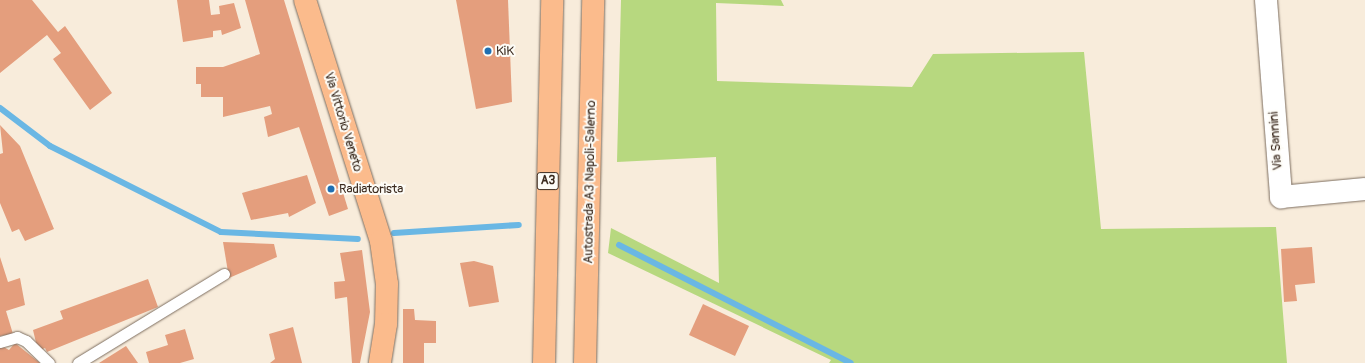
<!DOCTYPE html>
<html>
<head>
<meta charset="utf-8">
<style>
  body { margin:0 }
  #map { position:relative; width:1365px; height:363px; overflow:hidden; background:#f8ecdb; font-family:Pangolin,sans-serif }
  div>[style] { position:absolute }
  .green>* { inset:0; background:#b7d87f }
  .stream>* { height:6px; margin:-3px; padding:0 3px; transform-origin:3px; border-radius:3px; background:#6ab7e4 }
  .building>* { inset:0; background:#e49e7d }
  .roads { filter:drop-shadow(0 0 1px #7d6e60) drop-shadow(0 0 1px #7d6e60) }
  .lane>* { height:11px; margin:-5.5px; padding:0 5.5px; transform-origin:5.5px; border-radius:5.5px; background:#fff }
  .street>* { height:22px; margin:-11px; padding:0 11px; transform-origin:11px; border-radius:11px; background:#fff }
  .primary>* { height:22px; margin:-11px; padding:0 11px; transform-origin:11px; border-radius:11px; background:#fbbb8c }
  .highway>* { height:22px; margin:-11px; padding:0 11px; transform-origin:11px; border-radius:11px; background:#fbbb8c }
  .dots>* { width:11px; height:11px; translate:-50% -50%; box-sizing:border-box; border:2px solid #fdfcf7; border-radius:50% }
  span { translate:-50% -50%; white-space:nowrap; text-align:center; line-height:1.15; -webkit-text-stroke:4px #fdfcf7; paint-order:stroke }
  .shield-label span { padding:1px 3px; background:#fdfcf7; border:1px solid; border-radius:3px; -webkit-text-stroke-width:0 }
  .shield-label { font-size:12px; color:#3b2a1e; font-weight:700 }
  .poi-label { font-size:13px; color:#3b2a1e }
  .left { translate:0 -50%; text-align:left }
  .street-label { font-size:13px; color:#3b2a1e }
</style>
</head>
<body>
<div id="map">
  <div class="green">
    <div style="clip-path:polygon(621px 0,781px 0,784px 6px,716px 3px,717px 81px,912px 87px,933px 54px,1084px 52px,1101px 229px,1276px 227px,1287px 363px,829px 363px,831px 360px,608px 253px,611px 228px,719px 283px,716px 157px,617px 162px)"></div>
  </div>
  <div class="stream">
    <div style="left:0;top:108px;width:63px;rotate:37.2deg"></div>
    <div style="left:50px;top:146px;width:191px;rotate:26.7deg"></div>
    <div style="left:221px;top:232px;width:137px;rotate:2.9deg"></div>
    <div style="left:394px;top:233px;width:125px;rotate:-3.7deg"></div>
    <div style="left:619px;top:245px;width:260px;rotate:27deg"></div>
  </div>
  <div class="building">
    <div style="clip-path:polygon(0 0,32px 0,58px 32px,65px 26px,112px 93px,90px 110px,53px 59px,61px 53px,47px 35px,0 73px)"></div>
    <div style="clip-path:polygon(177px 0,209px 0,211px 15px,220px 14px,219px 6px,234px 3px,241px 28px,222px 35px,221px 30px,213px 31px,213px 37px,183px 42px)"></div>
    <div style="clip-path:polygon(245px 0,284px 0,348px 209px,329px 216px,299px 127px,268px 137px,264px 117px,272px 114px,270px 106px,223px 117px,223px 97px,201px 97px,201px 84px,196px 84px,196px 67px,223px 67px,260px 54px)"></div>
    <div style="clip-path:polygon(456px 0,508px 0,512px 102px,476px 109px)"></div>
    <div style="clip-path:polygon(0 125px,20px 146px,54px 229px,25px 241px,19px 229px,12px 232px,0 203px,0 154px,3px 153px)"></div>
    <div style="clip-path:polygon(307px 175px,316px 203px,289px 217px,288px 213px,251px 220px,242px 193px)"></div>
    <div style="clip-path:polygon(223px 242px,274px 244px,277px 257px,229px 278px)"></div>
    <div style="clip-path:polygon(1312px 247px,1315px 283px,1295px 285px,1297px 301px,1284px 302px,1281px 249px)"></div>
    <div style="clip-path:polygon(362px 250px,370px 312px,360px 363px,352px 363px,347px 297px,335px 299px,334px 282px,345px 281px,340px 253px)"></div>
    <div style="clip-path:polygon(0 257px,8px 282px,20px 278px,25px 305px,6px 311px,13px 334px,0 336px)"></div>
    <div style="clip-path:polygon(474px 261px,493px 266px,499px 302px,469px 307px,460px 263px)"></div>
    <div style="clip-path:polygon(148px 279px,158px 307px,47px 352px,45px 348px,38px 351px,33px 330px,63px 319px,60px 311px)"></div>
    <div style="clip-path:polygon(703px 304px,749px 326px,735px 356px,689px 335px)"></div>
    <div style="clip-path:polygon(403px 309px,414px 309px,415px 320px,436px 321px,436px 343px,424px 343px,424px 363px,403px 363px)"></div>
    <div style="clip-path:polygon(293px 327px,302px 363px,270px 363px,275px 359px,269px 334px)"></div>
    <div style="clip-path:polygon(185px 329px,194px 359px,180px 363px,149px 363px,146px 352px,168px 345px,165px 335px)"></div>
    <div style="clip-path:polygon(15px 343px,40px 363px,0 363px,0 345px,9px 350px)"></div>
    <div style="clip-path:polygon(126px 346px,138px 363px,99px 363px)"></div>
  </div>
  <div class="roads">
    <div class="lane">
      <div style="left:0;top:342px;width:18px;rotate:-16deg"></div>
      <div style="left:17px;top:337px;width:10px;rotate:24deg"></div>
      <div style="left:26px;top:341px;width:32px;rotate:44deg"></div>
      <div style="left:78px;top:363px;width:171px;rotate:-31.4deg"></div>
    </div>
    <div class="street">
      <div style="left:1266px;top:0;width:198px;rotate:85.6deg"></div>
      <div style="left:1281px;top:197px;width:84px;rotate:-5.4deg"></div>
    </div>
    <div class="primary">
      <div style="left:305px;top:0;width:253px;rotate:72.5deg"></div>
      <div style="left:381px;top:241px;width:43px;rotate:82.1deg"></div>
      <div style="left:387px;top:284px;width:40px;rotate:91.4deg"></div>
      <div style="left:386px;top:324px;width:39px;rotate:99deg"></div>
    </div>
    <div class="highway">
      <div style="left:544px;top:363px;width:363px;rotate:-88.7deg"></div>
      <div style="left:585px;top:363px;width:363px;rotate:-88.7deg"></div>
    </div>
  </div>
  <div class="dots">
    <div style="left:488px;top:51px;background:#1f6fb2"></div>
    <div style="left:331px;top:189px;background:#1f6fb2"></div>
  </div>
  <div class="shield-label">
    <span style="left:548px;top:181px">A3</span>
  </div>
  <div class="poi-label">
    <span class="left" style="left:496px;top:51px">KiK</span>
    <span class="left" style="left:339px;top:189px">Radiatorista</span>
  </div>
  <div class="street-label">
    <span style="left:343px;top:122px;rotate:73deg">Via Vittorio Veneto</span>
    <span style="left:1276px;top:141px;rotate:-94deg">Via Sannini</span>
    <span style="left:590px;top:182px;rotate:-89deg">Autostrada A3 Napoli-Salerno</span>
  </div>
</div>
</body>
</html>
